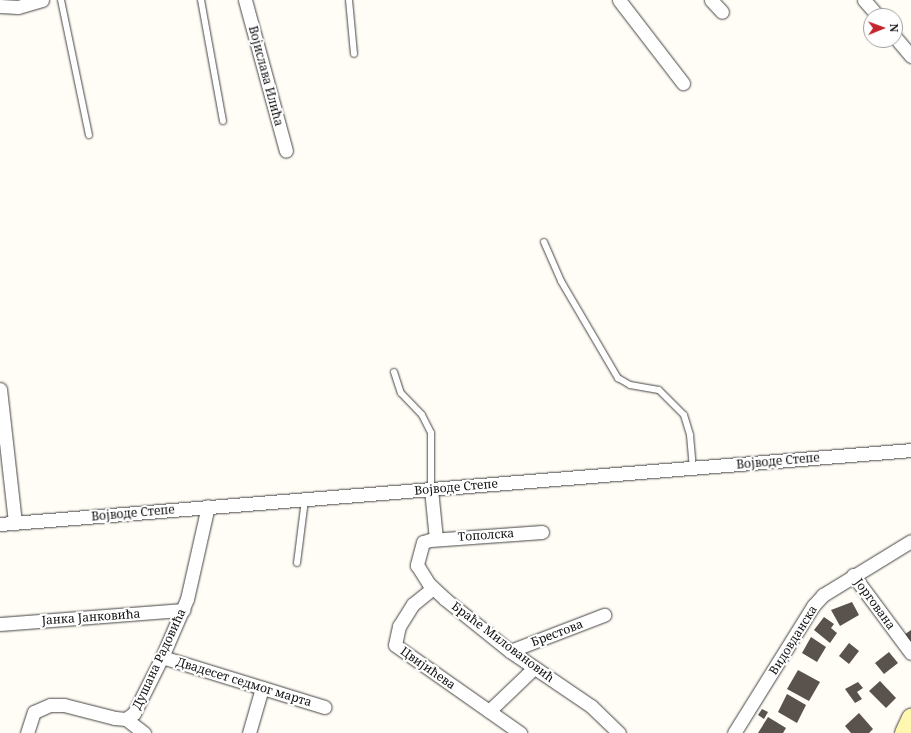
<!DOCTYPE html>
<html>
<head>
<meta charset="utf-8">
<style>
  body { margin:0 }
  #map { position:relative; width:911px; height:733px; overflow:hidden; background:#fffdf5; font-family:"Noto Serif",serif }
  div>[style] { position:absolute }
  .building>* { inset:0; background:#5a524d }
  .roads { filter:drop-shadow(0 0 1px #444) drop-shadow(0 0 1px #444) }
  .lane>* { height:6px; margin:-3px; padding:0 3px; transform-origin:3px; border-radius:3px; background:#fff }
  .street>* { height:13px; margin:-6.5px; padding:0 6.5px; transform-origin:6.5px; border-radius:6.5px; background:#fff }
  .secondary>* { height:18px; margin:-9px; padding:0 9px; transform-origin:9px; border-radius:9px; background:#fff6b0 }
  span { translate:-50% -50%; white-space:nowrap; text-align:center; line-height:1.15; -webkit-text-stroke:4px #fff; paint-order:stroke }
  .street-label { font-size:12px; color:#111 }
  .north { position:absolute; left:863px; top:8px; width:40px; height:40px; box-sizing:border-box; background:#fff; border:1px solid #a0a0a0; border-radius:50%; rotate:89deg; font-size:11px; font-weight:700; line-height:16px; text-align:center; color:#111 }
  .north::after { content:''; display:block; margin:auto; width:14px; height:18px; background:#c4262e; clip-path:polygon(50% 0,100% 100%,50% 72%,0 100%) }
</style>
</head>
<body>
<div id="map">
  <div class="building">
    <div style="clip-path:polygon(852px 602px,859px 615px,840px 626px,831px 610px)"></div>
    <div style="clip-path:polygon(824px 617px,834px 624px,831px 628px,837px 633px,830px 643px,814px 630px)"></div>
    <div style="clip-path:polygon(911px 630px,911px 646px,904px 635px)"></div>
    <div style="clip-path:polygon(811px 637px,826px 647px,817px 662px,802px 653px)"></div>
    <div style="clip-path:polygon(849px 643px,859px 651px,849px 664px,839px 656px)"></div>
    <div style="clip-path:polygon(889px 652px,898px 663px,884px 674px,875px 663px)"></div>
    <div style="clip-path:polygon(798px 670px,820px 682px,809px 701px,787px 689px)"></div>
    <div style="clip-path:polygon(880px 681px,896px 698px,886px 708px,869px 691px)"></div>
    <div style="clip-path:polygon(858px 682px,863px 688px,857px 692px,862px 699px,855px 703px,845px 689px)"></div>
    <div style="clip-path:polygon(787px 694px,806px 705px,797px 723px,778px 712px)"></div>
    <div style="clip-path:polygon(762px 709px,768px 712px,764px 719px,758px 715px)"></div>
    <div style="clip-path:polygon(859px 713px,873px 729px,869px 733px,851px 733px,845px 726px)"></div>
    <div style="clip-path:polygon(768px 717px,786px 728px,783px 733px,758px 733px)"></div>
  </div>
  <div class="roads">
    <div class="lane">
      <div style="left:61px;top:0;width:138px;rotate:78.3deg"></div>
      <div style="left:201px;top:0;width:123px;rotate:79.7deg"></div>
      <div style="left:349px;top:0;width:54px;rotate:84.7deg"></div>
      <div style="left:544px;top:242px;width:43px;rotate:66.4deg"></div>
      <div style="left:561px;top:281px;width:113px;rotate:59.6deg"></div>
      <div style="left:618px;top:378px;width:14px;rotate:30deg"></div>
      <div style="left:630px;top:385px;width:29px;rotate:10deg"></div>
      <div style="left:659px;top:390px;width:35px;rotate:45deg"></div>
      <div style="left:684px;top:415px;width:21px;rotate:73deg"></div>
      <div style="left:690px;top:435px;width:33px;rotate:85deg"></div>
      <div style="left:394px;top:372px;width:22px;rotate:72deg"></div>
      <div style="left:401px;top:393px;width:30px;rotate:46deg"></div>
      <div style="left:422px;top:415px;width:20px;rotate:63deg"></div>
      <div style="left:431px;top:433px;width:56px;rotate:90deg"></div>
      <div style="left:297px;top:563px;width:64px;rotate:-82.8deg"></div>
    </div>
    <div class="street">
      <div style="left:245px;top:0;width:156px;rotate:74.8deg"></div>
      <div style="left:619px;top:0;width:105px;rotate:52.4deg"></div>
      <div style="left:711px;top:0;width:16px;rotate:47deg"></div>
      <div style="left:864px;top:0;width:21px;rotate:49deg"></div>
      <div style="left:0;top:6px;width:18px;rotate:3deg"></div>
      <div style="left:18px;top:7px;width:25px;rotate:-16deg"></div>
      <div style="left:895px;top:37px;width:25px;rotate:50deg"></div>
      <div style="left:0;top:389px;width:135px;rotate:83.6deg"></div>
      <div style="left:431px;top:489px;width:50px;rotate:84.3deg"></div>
      <div style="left:0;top:524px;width:914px;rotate:-4.64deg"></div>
      <div style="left:542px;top:532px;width:112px;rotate:175.9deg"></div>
      <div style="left:430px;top:540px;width:7px;rotate:164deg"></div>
      <div style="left:423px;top:542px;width:24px;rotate:105deg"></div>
      <div style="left:417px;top:565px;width:22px;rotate:58deg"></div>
      <div style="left:429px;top:584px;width:22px;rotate:43deg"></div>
      <div style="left:445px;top:599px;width:83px;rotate:38.7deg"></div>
      <div style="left:510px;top:651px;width:98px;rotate:34.2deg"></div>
      <div style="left:591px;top:706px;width:39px;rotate:44deg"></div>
      <div style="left:853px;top:575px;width:97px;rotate:53.4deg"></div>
      <div style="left:433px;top:588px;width:26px;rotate:141deg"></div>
      <div style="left:413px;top:604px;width:26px;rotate:122deg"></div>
      <div style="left:399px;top:626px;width:19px;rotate:102deg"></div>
      <div style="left:395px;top:645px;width:153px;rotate:35.1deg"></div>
      <div style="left:0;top:624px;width:184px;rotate:-4.4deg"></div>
      <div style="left:510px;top:651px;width:101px;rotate:-21deg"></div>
      <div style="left:162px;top:657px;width:170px;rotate:17.1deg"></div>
      <div style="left:489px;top:711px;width:62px;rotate:-43.7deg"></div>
      <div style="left:126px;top:719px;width:23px;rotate:38deg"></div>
      <div style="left:27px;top:733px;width:22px;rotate:-72deg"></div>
      <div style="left:34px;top:712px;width:17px;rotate:-24deg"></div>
      <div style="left:50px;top:705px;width:14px"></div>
      <div style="left:64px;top:705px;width:53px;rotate:14.3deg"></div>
      <div style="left:115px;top:718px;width:11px;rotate:5deg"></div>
      <div style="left:126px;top:719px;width:10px;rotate:-37deg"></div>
      <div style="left:134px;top:713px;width:63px;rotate:-63.4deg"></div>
      <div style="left:162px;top:657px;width:63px;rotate:-66.7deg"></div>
      <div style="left:187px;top:599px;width:95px;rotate:-77.3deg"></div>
      <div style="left:249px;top:733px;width:47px;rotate:-73.9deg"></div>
      <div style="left:734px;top:733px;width:150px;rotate:-58.1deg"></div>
      <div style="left:813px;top:606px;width:15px;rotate:-48deg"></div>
      <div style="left:823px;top:595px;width:103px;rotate:-31.5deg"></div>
    </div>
    <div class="secondary">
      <div style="left:904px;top:733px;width:17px;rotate:-65deg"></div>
    </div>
  </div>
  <div class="street-label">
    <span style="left:266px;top:76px;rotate:75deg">Војислава Илића</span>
    <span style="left:778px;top:461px;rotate:-5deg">Војводе Степе</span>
    <span style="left:456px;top:487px;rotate:-5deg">Војводе Степе</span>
    <span style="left:133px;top:513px;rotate:-5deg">Војводе Степе</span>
    <span style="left:486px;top:535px;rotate:-4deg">Тополска</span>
    <span style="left:875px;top:604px;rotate:54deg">Јоргована</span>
    <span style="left:91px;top:617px;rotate:-4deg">Јанка Јанковића</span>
    <span style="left:557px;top:633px;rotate:-21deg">Брестова</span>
    <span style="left:793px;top:640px;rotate:-58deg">Видовданска</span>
    <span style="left:503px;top:642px;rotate:37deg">Браће Миловановић</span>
    <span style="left:159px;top:659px;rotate:-65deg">Душана Радовића</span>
    <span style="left:428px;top:668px;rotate:35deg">Цвијићева</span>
    <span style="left:244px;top:682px;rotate:17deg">Двадесет седмог марта</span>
  </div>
  <div class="north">N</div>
</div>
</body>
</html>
